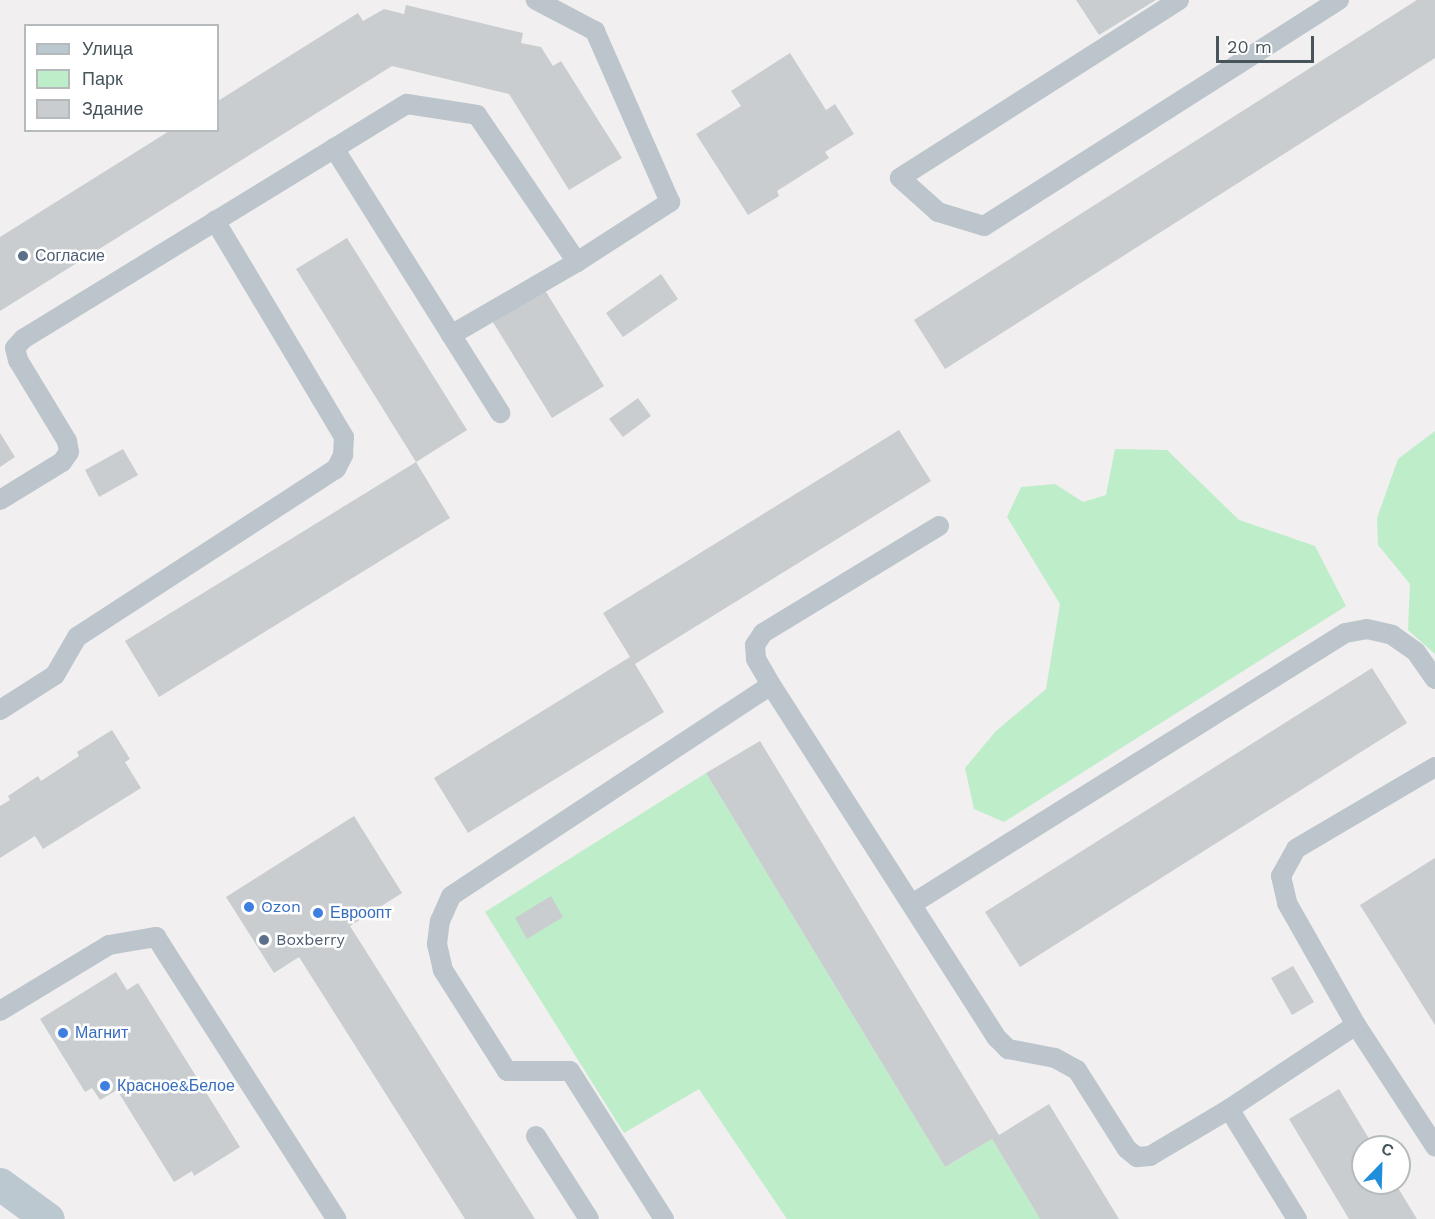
<!DOCTYPE html>
<html>
<head>
<meta charset="utf-8">
<style>
  body { margin:0 }
  #map { position:relative; width:1435px; height:1219px; overflow:hidden; background:#f1efef; font-family:"Work Sans",sans-serif }
  div>[style] { position:absolute }
  .green>* { inset:0; background:#beedc9 }
  .building>* { inset:0; background:#c9cdd0 }
  .lane>* { height:20px; margin:-10px; padding:0 10px; transform-origin:10px; border-radius:10px; background:#bbc5cb }
  .secondary>* { height:33px; margin:-16.5px; padding:0 16.5px; transform-origin:16.5px; border-radius:16.5px; background:#bbc8d0 }
  .dots>* { width:16px; height:16px; translate:-50% -50%; box-sizing:border-box; border:3px solid #fff; border-radius:50% }
  span { translate:-50% -50%; white-space:nowrap; text-align:center; line-height:1.15; -webkit-text-stroke:5px #fff; paint-order:stroke }
  .service-label { font-size:16px; color:#4e5e75 }
  .left { translate:0 -50%; text-align:left }
  .shop-label { font-size:16px; color:#366cbe }
  .legend { position:absolute; left:24px; top:24px; width:195px; height:108px; box-sizing:border-box; background:#fff; border:2px solid #b5bbbd; margin:0; padding:8px 10px; list-style:none; font-size:18px; color:#47555b }
  .legend li { display:flex; align-items:center; gap:12px; height:30px }
  .legend b { width:30px; border:2px solid #b5bbbd }
  .north { position:absolute; left:1351px; top:1135px; width:60px; height:60px; box-sizing:border-box; background:#fff; border:2px solid #b5bbbd; border-radius:50%; rotate:23deg; font-size:16px; font-weight:700; line-height:24px; text-align:center; color:#47555b }
  .north::after { content:''; display:block; margin:auto; width:21px; height:27px; background:#1f8edb; clip-path:polygon(50% 0,100% 100%,50% 72%,0 100%) }
  .scale { position:absolute; left:1216px; top:36px; width:98px; height:27px; box-sizing:border-box; border:3px solid #47555b; border-top:0; padding-left:8px; font-size:18px; line-height:21px; white-space:nowrap; color:#47555b; -webkit-text-stroke:4px #fff; paint-order:stroke }
</style>
</head>
<body>
<div id="map">
  <div class="green">
    <div style="clip-path:polygon(1435px 431px,1435px 654px,1408px 630px,1410px 584px,1378px 545px,1377px 518px,1398px 459px)"></div>
    <div style="clip-path:polygon(1115px 449px,1167px 450px,1239px 520px,1315px 546px,1346px 606px,1004px 822px,974px 809px,965px 768px,996px 731px,1046px 689px,1060px 604px,1007px 517px,1021px 487px,1055px 484px,1083px 502px,1106px 495px)"></div>
    <div style="clip-path:polygon(706px 773px,945px 1167px,992px 1139px,1040px 1219px,787px 1219px,699px 1089px,624px 1133px,485px 912px)"></div>
  </div>
  <div class="building">
    <div style="clip-path:polygon(1076px 0,1156px 0,1099px 35px)"></div>
    <div style="clip-path:polygon(1417px 0,1435px 0,1435px 58px,945px 369px,914px 320px)"></div>
    <div style="clip-path:polygon(406px 5px,523px 33px,521px 43px,541px 47px,553px 66px,561px 61px,622px 158px,569px 190px,509px 94px,392px 66px,0 311px,0 237px,171px 130px,218px 130px,218px 101px,358px 13px,363px 21px,384px 9px,404px 14px)"></div>
    <div style="clip-path:polygon(790px 53px,826px 110px,835px 104px,854px 134px,825px 152px,829px 158px,777px 191px,779px 196px,748px 215px,696px 134px,741px 106px,731px 91px)"></div>
    <div style="clip-path:polygon(347px 238px,467px 430px,416px 462px,296px 269px)"></div>
    <div style="clip-path:polygon(661px 274px,678px 299px,623px 337px,606px 313px)"></div>
    <div style="clip-path:polygon(543px 287px,604px 386px,552px 418px,491px 319px)"></div>
    <div style="clip-path:polygon(638px 398px,651px 416px,623px 437px,609px 419px)"></div>
    <div style="clip-path:polygon(899px 430px,931px 481px,635px 664px,664px 712px,468px 833px,434px 778px,630px 657px,603px 613px)"></div>
    <div style="clip-path:polygon(0 433px,15px 457px,0 467px)"></div>
    <div style="clip-path:polygon(123px 449px,138px 475px,99px 497px,85px 470px)"></div>
    <div style="clip-path:polygon(416px 462px,450px 518px,159px 697px,125px 641px)"></div>
    <div style="clip-path:polygon(1372px 668px,1407px 723px,1020px 967px,985px 912px)"></div>
    <div style="clip-path:polygon(112px 730px,130px 759px,125px 762px,141px 788px,43px 849px,35px 836px,0 858px,0 806px,10px 800px,8px 796px,38px 776px,41px 781px,79px 756px,77px 752px)"></div>
    <div style="clip-path:polygon(760px 741px,999px 1135px,1049px 1104px,1119px 1219px,1040px 1219px,992px 1139px,945px 1167px,706px 773px)"></div>
    <div style="clip-path:polygon(354px 816px,402px 893px,350px 926px,535px 1219px,465px 1219px,299px 957px,274px 973px,226px 897px)"></div>
    <div style="clip-path:polygon(1435px 858px,1435px 1025px,1360px 905px)"></div>
    <div style="clip-path:polygon(551px 896px,563px 917px,527px 939px,515px 918px)"></div>
    <div style="clip-path:polygon(1293px 966px,1314px 1002px,1292px 1015px,1271px 978px)"></div>
    <div style="clip-path:polygon(116px 972px,127px 990px,138px 983px,240px 1147px,194px 1176px,192px 1171px,174px 1182px,117px 1090px,100px 1100px,92px 1088px,85px 1092px,40px 1019px)"></div>
    <div style="clip-path:polygon(1339px 1089px,1374px 1147px,1363px 1147px,1363px 1183px,1395px 1183px,1417px 1219px,1349px 1219px,1289px 1119px)"></div>
  </div>
  <div class="lane">
    <div style="left:1179px;top:0;width:331px;rotate:147.5deg"></div>
    <div style="left:900px;top:178px;width:51px;rotate:41.8deg"></div>
    <div style="left:938px;top:212px;width:48px;rotate:16.9deg"></div>
    <div style="left:984px;top:226px;width:421px;rotate:-32.5deg"></div>
    <div style="left:334px;top:148px;width:313px;rotate:57.9deg"></div>
    <div style="left:451px;top:335px;width:146px;rotate:-30.1deg"></div>
    <div style="left:0;top:500px;width:73px;rotate:-31.5deg"></div>
    <div style="left:62px;top:462px;width:12px;rotate:-55deg"></div>
    <div style="left:69px;top:452px;width:11px;rotate:-100deg"></div>
    <div style="left:67px;top:441px;width:95px;rotate:-121.2deg"></div>
    <div style="left:18px;top:360px;width:12px;rotate:-104deg"></div>
    <div style="left:15px;top:348px;width:12px;rotate:-48deg"></div>
    <div style="left:23px;top:339px;width:450px;rotate:-31.5deg"></div>
    <div style="left:407px;top:104px;width:71px;rotate:8.9deg"></div>
    <div style="left:477px;top:115px;width:178px;rotate:55.8deg"></div>
    <div style="left:577px;top:262px;width:111px;rotate:-32.8deg"></div>
    <div style="left:670px;top:202px;width:187px;rotate:-113.7deg"></div>
    <div style="left:595px;top:31px;width:67px;rotate:-152.3deg"></div>
    <div style="left:771px;top:685px;width:419px;rotate:57.4deg"></div>
    <div style="left:997px;top:1038px;width:16px;rotate:45deg"></div>
    <div style="left:1008px;top:1049px;width:48px;rotate:10.8deg"></div>
    <div style="left:1055px;top:1058px;width:25px;rotate:29deg"></div>
    <div style="left:1077px;top:1070px;width:93px;rotate:57.7deg"></div>
    <div style="left:1127px;top:1149px;width:13px;rotate:39deg"></div>
    <div style="left:1137px;top:1157px;width:13px;rotate:-4deg"></div>
    <div style="left:1150px;top:1156px;width:92px;rotate:-30.7deg"></div>
    <div style="left:0;top:710px;width:65px;rotate:-32.5deg"></div>
    <div style="left:55px;top:675px;width:44px;rotate:-59.9deg"></div>
    <div style="left:77px;top:637px;width:309px;rotate:-33deg"></div>
    <div style="left:336px;top:469px;width:16px;rotate:-63deg"></div>
    <div style="left:343px;top:455px;width:18px;rotate:-87deg"></div>
    <div style="left:344px;top:437px;width:252px;rotate:-120.8deg"></div>
    <div style="left:1435px;top:767px;width:161px;rotate:149.5deg"></div>
    <div style="left:1296px;top:849px;width:31px;rotate:119deg"></div>
    <div style="left:1281px;top:876px;width:28px;rotate:77deg"></div>
    <div style="left:1287px;top:903px;width:140px;rotate:60.5deg"></div>
    <div style="left:1356px;top:1025px;width:145px;rotate:56.9deg"></div>
    <div style="left:912px;top:904px;width:511px;rotate:-32.04deg"></div>
    <div style="left:1345px;top:633px;width:22px;rotate:-10deg"></div>
    <div style="left:1367px;top:629px;width:26px;rotate:13deg"></div>
    <div style="left:1392px;top:635px;width:29px;rotate:35deg"></div>
    <div style="left:1416px;top:652px;width:33px;rotate:55deg"></div>
    <div style="left:0;top:1011px;width:127px;rotate:-31.2deg"></div>
    <div style="left:109px;top:945px;width:48px;rotate:-9.7deg"></div>
    <div style="left:156px;top:937px;width:335px;rotate:57.4deg"></div>
    <div style="left:536px;top:1136px;width:98px;rotate:57.4deg"></div>
    <div style="left:664px;top:1219px;width:175px;rotate:-122.4deg"></div>
    <div style="left:570px;top:1071px;width:63px;rotate:180deg"></div>
    <div style="left:507px;top:1071px;width:120px;rotate:-122.4deg"></div>
    <div style="left:443px;top:970px;width:27px;rotate:-103deg"></div>
    <div style="left:437px;top:944px;width:23px;rotate:-83deg"></div>
    <div style="left:440px;top:921px;width:27px;rotate:-66deg"></div>
    <div style="left:451px;top:896px;width:383px;rotate:-33.4deg"></div>
    <div style="left:771px;top:685px;width:30px;rotate:-120deg"></div>
    <div style="left:756px;top:659px;width:14px;rotate:-94deg"></div>
    <div style="left:755px;top:645px;width:14px;rotate:-56deg"></div>
    <div style="left:763px;top:633px;width:206px;rotate:-31.3deg"></div>
    <div style="left:1297px;top:1219px;width:129px;rotate:-121.7deg"></div>
    <div style="left:1229px;top:1109px;width:152px;rotate:-33.5deg"></div>
  </div>
  <div class="secondary">
    <div style="left:0;top:1184px;width:59px;rotate:36.1deg"></div>
  </div>
  <div class="dots">
    <div style="left:23px;top:256px;background:#5c6f8a"></div>
    <div style="left:249px;top:907px;background:#3f7fe0"></div>
    <div style="left:318px;top:913px;background:#3f7fe0"></div>
    <div style="left:264px;top:940px;background:#5c6f8a"></div>
    <div style="left:63px;top:1033px;background:#3f7fe0"></div>
    <div style="left:105px;top:1086px;background:#3f7fe0"></div>
  </div>
  <div class="service-label">
    <span class="left" style="left:35px;top:256px">Согласие</span>
    <span class="left" style="left:276px;top:940px">Boxberry</span>
  </div>
  <div class="shop-label">
    <span class="left" style="left:261px;top:907px">Ozon</span>
    <span class="left" style="left:330px;top:913px">Евроопт</span>
    <span class="left" style="left:75px;top:1033px">Магнит</span>
    <span class="left" style="left:117px;top:1086px">Красное&amp;Белое</span>
  </div>
  <ul class="legend">
  <li><b style="height:8px;background:#bbc8d0"></b>Улица</li>
  <li><b style="height:16px;background:#beedc9"></b>Парк</li>
  <li><b style="height:16px;background:#c9cdd0"></b>Здание</li>
  </ul>
  <div class="north">С</div>
  <div class="scale">20 m</div>
</div>
</body>
</html>
